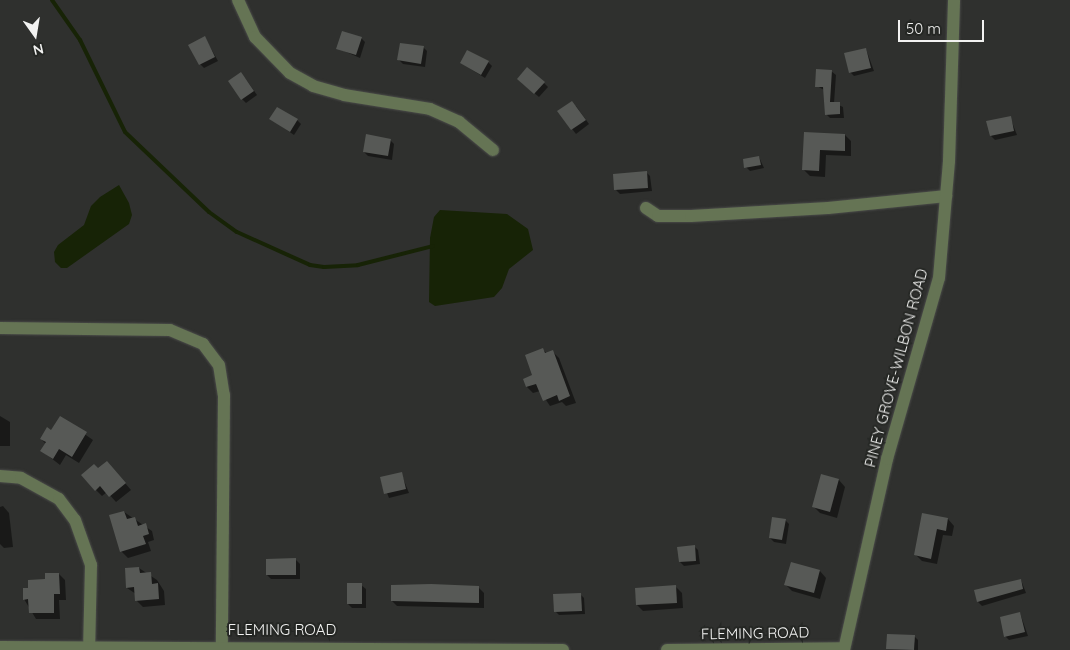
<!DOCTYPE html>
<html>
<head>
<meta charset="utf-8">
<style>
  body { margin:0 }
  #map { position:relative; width:1070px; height:650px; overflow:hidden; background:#2f302e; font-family:Quicksand,sans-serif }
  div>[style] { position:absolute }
  .water>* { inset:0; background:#172306 }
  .shadow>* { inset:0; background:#0007 }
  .stream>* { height:4px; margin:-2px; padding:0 2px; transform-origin:2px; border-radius:2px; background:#172306 }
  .building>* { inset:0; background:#575956 }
  .roads { filter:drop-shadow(0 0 1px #4a4b49) drop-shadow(0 0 1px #4a4b49) }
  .minor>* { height:12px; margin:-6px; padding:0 6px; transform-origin:6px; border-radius:6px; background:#657454 }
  span { translate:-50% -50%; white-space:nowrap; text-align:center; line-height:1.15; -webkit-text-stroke:4px #252724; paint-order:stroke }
  .street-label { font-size:15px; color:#f2f2f1 }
  .north { position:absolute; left:10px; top:10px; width:50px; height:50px; -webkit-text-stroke:4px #252724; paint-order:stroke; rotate:167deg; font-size:14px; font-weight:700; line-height:20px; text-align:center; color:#f2f2f1 }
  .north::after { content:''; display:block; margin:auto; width:18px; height:22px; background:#f2f2f1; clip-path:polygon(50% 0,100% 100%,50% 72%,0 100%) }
  .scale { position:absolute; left:898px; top:20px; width:86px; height:22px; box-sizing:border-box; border:2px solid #f2f2f1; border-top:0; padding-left:6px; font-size:15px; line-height:18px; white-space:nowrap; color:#f2f2f1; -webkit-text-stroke:4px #252724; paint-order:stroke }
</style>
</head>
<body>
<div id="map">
  <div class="water">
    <div style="clip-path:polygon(119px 185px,129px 203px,132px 215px,129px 224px,67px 268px,61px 268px,55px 262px,54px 252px,58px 245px,84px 225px,91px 206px,100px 197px)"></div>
    <div style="clip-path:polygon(440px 210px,507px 214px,528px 229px,533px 250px,509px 269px,502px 288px,494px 297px,435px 306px,429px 302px,430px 238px,434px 217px)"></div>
  </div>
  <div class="shadow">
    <div style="clip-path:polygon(205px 38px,218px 61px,204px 68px,200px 64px)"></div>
    <div style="clip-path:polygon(361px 38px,365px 42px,360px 58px,337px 48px)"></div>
    <div style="clip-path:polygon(423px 47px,427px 51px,425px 67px,403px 64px,399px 60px)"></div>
    <div style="clip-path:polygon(866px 49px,874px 71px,854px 76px,850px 72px)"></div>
    <div style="clip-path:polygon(488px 62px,492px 66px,485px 78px,461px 63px)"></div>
    <div style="clip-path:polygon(831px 71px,836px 75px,834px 103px,843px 107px,844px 118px,830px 118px,826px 114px,824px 90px,817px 86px)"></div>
    <div style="clip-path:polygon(245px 78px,257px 95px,246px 103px,242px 99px)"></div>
    <div style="clip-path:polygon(522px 83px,544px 83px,548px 87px,539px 97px)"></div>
    <div style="clip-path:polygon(576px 106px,589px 124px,576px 134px,559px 112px)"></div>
    <div style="clip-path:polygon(1010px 117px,1017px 135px,995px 140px,991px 136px)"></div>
    <div style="clip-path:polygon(271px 119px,297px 120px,301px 124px,294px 135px)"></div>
    <div style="clip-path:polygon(805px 134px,845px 135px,851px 141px,851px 156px,826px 155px,825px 177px,810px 176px,804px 170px)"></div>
    <div style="clip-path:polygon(390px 140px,394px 144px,392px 160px,368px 156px,364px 152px)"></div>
    <div style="clip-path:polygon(759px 157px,764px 168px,750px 171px,746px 167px)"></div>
    <div style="clip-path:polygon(646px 172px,650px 176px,652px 191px,620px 194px,616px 190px)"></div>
    <div style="clip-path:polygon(543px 350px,548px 354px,553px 352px,559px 358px,576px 403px,566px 406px,562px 402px,550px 406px,540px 391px,533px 393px,527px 387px,524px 380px,534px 376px)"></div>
    <div style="clip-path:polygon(0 416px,10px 422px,10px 446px,0 446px)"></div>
    <div style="clip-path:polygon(60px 417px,93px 440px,79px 463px,66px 455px,60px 465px,42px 451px,46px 444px,41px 439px,52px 432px)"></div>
    <div style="clip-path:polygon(113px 469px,131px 490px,116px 502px,107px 492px,102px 496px,96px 490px,98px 470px)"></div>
    <div style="clip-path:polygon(401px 473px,409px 493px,389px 498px,381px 478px)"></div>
    <div style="clip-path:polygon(822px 476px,839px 480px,845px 487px,837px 518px,820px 513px,814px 507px)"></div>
    <div style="clip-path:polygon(3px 506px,9px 513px,13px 547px,4px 548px,0 544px,0 507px)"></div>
    <div style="clip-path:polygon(124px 512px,152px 531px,154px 540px,148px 542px,151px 551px,128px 558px,121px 551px)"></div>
    <div style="clip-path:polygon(923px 515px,948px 519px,954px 526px,952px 536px,943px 535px,937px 564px,922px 561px,916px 555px)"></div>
    <div style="clip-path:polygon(785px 520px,789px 524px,786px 544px,774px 542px,770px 538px)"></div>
    <div style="clip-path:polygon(694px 546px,698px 550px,700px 564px,684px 566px,680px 562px)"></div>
    <div style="clip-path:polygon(296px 560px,300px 564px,300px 579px,271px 579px,267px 575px)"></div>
    <div style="clip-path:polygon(792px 563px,820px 571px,826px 578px,820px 599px,792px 591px,786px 585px)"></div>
    <div style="clip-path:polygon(139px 568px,157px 580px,164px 591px,165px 605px,143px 607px,137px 601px,136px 594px,127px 588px)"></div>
    <div style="clip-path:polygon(59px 574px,65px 580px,66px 600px,59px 600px,60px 619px,36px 619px,24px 599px,30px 589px)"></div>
    <div style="clip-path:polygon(1021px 580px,1026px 593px,982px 606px,978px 602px)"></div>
    <div style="clip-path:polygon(361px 585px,366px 589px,366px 608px,352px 608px,348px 604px)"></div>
    <div style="clip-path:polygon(676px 587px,682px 593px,683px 608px,643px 611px,637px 605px)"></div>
    <div style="clip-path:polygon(479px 588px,484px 593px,484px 608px,397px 606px,392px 601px)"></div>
    <div style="clip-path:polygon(580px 594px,584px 598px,585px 614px,559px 615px,555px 611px)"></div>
    <div style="clip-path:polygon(1020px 613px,1028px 636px,1009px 640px,1005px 636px)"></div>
    <div style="clip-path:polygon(914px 636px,918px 640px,918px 650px,888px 649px)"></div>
  </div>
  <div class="stream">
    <div style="left:52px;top:0;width:49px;rotate:55deg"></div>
    <div style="left:80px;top:40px;width:102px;rotate:63.9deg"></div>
    <div style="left:125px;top:132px;width:116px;rotate:43.6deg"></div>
    <div style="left:209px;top:212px;width:34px;rotate:36deg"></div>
    <div style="left:237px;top:232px;width:80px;rotate:24.3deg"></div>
    <div style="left:310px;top:265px;width:14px;rotate:8deg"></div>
    <div style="left:324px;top:267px;width:34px;rotate:-3deg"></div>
    <div style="left:358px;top:265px;width:77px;rotate:-14.2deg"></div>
  </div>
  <div class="building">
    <div style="clip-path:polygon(342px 31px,362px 37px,356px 55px,336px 49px)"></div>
    <div style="clip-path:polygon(205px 36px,215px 57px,199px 65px,188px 45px)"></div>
    <div style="clip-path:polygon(400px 43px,424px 46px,421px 64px,397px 60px)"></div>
    <div style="clip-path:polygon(866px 48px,871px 68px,849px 73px,844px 53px)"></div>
    <div style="clip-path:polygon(467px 50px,489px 61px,481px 75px,460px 63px)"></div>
    <div style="clip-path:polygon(527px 67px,545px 82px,534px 94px,517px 79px)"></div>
    <div style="clip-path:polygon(816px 69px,832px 70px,830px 102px,840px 102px,840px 114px,825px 115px,823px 87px,815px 87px)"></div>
    <div style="clip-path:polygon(241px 72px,254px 91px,241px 100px,228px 81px)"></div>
    <div style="clip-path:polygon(572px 101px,586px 120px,571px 130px,557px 111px)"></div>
    <div style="clip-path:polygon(277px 107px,298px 119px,290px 132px,269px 119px)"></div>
    <div style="clip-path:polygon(1011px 116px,1014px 131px,990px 136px,986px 121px)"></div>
    <div style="clip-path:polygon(804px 132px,845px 134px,845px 151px,820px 150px,819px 171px,802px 170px)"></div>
    <div style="clip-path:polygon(366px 134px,391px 139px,388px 156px,363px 152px)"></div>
    <div style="clip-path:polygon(759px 156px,761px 165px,744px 168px,743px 159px)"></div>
    <div style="clip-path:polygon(647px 171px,648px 188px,614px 190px,613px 174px)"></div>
    <div style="clip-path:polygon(543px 348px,545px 353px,553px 350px,570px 396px,559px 401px,557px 395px,543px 401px,536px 384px,526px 387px,523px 379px,532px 375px,525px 355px)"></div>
    <div style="clip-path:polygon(60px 416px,87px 432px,72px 457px,59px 449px,53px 459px,40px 451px,46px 442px,40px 439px,47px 427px,51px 430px)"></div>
    <div style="clip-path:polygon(107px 461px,126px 483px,109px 497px,100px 486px,95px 491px,81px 475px,94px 464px,98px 468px)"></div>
    <div style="clip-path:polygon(402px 472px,406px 489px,384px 494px,380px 477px)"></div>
    <div style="clip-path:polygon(821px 474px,839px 479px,830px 512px,812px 507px)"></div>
    <div style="clip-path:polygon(124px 511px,127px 519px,135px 517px,138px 526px,146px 523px,149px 534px,143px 536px,146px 544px,120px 552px,109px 515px)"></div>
    <div style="clip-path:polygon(922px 513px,948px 518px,946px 531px,937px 529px,931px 559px,914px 555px)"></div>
    <div style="clip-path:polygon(772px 517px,786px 519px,782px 540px,769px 538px)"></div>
    <div style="clip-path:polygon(695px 545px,696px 561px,679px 562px,677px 547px)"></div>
    <div style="clip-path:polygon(296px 558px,296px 575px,266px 575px,266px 559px)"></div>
    <div style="clip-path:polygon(791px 562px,820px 570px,814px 593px,784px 585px)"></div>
    <div style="clip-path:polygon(139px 567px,140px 573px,151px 572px,152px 584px,158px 583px,159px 599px,135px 601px,134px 587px,126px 588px,125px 568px)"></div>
    <div style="clip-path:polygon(45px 573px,59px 573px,60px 594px,54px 594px,54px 613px,29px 613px,28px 599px,23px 600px,23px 588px,28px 588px,28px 580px,45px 579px)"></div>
    <div style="clip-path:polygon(1021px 579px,1023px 589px,977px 602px,974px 590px)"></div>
    <div style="clip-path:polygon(347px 583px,362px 583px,362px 604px,347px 604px)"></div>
    <div style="clip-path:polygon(431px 584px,479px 586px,479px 603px,391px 601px,391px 585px)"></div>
    <div style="clip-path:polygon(676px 585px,677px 603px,636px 605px,635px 588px)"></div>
    <div style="clip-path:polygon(581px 593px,582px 611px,554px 612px,553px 594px)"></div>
    <div style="clip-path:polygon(1020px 612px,1025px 632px,1004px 637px,1000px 617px)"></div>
    <div style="clip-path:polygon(887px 634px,915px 635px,914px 650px,886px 649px)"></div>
  </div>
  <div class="roads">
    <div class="minor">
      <div style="left:238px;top:0;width:41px;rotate:65.3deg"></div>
      <div style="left:255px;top:37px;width:50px;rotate:45.8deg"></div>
      <div style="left:290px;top:73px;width:26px;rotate:29deg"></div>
      <div style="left:313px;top:86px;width:32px;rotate:16deg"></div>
      <div style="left:344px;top:95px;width:87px;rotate:9.2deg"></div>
      <div style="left:430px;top:109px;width:32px;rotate:24deg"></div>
      <div style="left:459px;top:122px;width:44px;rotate:39.5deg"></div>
      <div style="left:646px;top:208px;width:14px;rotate:34deg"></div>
      <div style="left:658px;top:216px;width:33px"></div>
      <div style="left:691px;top:216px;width:137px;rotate:-3.3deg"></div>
      <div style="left:828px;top:208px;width:119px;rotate:-5.8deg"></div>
      <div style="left:0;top:328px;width:170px;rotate:0.7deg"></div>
      <div style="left:170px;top:330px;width:36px;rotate:23deg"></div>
      <div style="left:203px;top:344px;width:26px;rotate:53deg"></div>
      <div style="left:219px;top:365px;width:30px;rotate:81deg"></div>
      <div style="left:224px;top:395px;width:251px;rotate:90.5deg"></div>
      <div style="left:0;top:476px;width:21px;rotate:5deg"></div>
      <div style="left:21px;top:478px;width:43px;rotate:28.9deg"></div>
      <div style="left:59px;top:499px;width:26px;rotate:53deg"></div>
      <div style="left:75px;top:520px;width:48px;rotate:70.4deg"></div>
      <div style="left:91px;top:565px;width:85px;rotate:91.3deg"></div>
      <div style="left:0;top:647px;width:563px;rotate:0.31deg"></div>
      <div style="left:667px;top:650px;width:177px;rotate:-0.6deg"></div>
      <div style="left:844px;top:650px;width:196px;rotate:-77.3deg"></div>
      <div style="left:887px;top:459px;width:188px;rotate:-74deg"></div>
      <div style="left:939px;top:278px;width:117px;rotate:-85.1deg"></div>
      <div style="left:949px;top:161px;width:161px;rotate:-88.2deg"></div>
    </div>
  </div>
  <div class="street-label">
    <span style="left:896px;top:368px;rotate:-75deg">PINEY GROVE-WILBON ROAD</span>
    <span style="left:282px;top:630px">FLEMING ROAD</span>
    <span style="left:755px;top:633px;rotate:-1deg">FLEMING ROAD</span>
  </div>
  <div class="north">N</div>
  <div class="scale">50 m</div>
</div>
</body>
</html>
